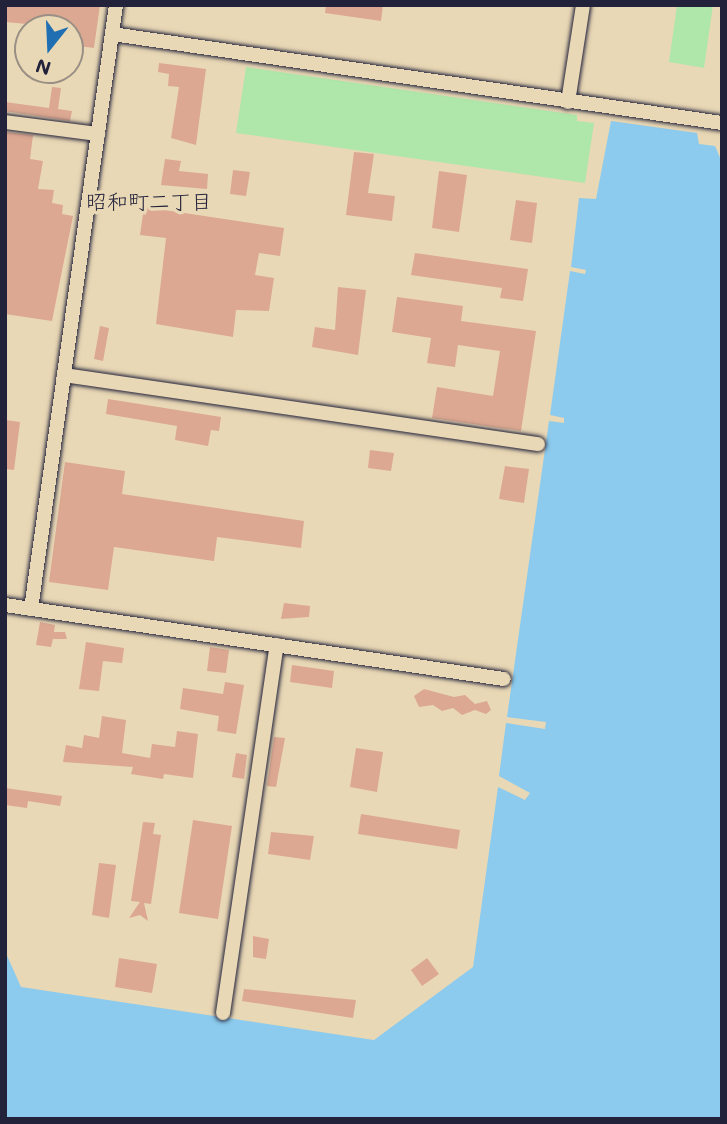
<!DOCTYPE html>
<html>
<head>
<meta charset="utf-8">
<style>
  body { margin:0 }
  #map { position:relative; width:727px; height:1124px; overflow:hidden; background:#e9d8b5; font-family:Mali,"Klee One",sans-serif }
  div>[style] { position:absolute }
  .green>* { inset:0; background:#afe6a9 }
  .water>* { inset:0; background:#8ccbed }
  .building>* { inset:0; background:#dca891 }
  .path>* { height:2px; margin-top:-1px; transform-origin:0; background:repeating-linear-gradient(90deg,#22223b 0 5px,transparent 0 10px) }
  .roads { filter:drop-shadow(0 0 2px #22223b) drop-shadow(0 0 2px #22223b) }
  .minor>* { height:14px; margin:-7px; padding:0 7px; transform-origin:7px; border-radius:7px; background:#e9d8b5 }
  span { translate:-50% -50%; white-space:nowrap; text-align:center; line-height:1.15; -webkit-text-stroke:7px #e9d8b5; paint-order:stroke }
  .neighbourhood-label { font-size:21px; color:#22223b }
  .frame { position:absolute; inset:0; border:7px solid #22223b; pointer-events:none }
  .north { position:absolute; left:14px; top:14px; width:70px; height:70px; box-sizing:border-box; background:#e9d8b5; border:2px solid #998f84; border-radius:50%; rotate:198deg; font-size:19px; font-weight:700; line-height:28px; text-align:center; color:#22223b }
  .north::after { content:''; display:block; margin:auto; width:24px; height:32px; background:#1f6fb2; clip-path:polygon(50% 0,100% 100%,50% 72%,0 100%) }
</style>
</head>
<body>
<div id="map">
  <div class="green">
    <div style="clip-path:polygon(677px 5px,713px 5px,704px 68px,669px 62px)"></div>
    <div style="clip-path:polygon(246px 67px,577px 115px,577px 121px,594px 123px,585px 183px,236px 133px)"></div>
  </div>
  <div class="water">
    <div style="clip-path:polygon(611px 121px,697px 133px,699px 144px,715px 146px,722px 162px,722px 1119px,5px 1119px,5px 951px,21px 987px,374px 1040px,473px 967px,498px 787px,525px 800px,530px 793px,499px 776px,506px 723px,545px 729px,546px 722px,507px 717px,549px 421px,564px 423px,564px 418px,550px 415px,570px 271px,585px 274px,586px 270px,571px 267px,579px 198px,596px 199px)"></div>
  </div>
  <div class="building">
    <div style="clip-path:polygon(5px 5px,100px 5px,94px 48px,70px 45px,70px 28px,5px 22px)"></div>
    <div style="clip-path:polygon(326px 5px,383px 5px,381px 21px,325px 13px)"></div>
    <div style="clip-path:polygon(159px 63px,206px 69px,196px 145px,171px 138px,179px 87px,168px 86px,169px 74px,158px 72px)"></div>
    <div style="clip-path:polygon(52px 87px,61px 88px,58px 109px,72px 111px,70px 121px,5px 111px,5px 102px,49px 108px)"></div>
    <div style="clip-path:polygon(5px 132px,33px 135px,30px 159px,43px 161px,38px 189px,54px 190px,52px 203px,63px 205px,62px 214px,73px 216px,52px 321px,5px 314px)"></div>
    <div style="clip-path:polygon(354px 152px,374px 154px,368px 193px,395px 196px,392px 221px,346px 215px)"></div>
    <div style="clip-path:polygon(165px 159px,181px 161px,179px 171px,208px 174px,207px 189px,161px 185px)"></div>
    <div style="clip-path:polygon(233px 170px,250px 172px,246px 196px,230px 194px)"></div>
    <div style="clip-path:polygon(439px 171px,467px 175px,459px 232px,432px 228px)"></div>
    <div style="clip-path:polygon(516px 200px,537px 203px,532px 243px,510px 240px)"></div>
    <div style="clip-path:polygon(144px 207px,284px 228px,280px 256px,259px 253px,255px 275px,274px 278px,269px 311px,236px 310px,233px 337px,156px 324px,166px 238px,140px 235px)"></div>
    <div style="clip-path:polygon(415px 253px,528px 269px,523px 301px,500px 298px,502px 288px,411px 275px)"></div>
    <div style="clip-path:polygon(338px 287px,366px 290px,358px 355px,312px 347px,315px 327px,335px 330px)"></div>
    <div style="clip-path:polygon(397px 297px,463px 306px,461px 321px,536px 331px,521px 431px,432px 418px,437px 387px,493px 396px,500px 351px,458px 345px,455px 367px,427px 363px,431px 338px,392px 332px)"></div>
    <div style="clip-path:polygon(100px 326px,109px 328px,103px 361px,94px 359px)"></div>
    <div style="clip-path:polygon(108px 399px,221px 417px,219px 431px,211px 430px,208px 446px,175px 440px,177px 426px,106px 414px)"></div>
    <div style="clip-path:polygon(5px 420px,20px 422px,14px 470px,5px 469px)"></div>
    <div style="clip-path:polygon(370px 450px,394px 453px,391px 471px,368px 468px)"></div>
    <div style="clip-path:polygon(65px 462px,125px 471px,122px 494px,304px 521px,301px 548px,217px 537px,214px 561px,114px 547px,108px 590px,49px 582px)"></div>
    <div style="clip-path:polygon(505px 466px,529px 469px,524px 503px,499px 499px)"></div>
    <div style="clip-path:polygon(284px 603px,310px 606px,309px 617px,281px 619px)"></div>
    <div style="clip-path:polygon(40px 622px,55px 625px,54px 632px,65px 632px,67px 639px,53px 639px,51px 647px,36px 645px)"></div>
    <div style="clip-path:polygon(86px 642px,124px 648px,122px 663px,103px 661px,99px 691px,79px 689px)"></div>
    <div style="clip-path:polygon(210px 647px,229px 650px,226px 673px,207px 671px)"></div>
    <div style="clip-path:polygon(292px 665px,334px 671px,332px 688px,290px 682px)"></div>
    <div style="clip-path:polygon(225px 682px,244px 685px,236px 734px,217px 731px,219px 716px,180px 709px,183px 688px,223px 694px)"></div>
    <div style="clip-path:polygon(424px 689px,454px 697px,465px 695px,475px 704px,487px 701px,491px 710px,486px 714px,475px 710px,462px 715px,453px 708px,442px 711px,433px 705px,419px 707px,414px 696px)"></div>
    <div style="clip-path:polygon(102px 716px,126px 720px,122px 753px,150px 758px,152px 744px,175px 747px,177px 731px,198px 734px,193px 778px,164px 774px,163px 779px,131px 774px,133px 767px,63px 762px,66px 745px,82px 748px,84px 735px,99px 738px)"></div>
    <div style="clip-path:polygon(274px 737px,285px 738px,276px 787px,267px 786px)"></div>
    <div style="clip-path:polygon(356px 748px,383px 752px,377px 792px,350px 787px)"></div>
    <div style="clip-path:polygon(236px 753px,247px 755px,244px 779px,232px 777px)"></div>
    <div style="clip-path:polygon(5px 788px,62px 796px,60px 806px,28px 801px,27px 808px,5px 805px)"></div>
    <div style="clip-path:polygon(361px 814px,460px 830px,457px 849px,358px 834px)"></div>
    <div style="clip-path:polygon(193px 820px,232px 826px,218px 919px,179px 913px)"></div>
    <div style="clip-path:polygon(143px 822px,155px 823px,153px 834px,161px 835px,151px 904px,144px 903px,148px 921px,140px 915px,129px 918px,140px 902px,131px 901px)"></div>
    <div style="clip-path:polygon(271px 832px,314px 836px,310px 860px,268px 854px)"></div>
    <div style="clip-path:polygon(99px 863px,116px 865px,109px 918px,92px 915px)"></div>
    <div style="clip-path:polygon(253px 936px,269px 939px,266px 959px,253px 957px)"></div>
    <div style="clip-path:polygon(119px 958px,157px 964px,152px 993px,115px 987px)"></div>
    <div style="clip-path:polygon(427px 958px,439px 974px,422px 986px,411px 970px)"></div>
    <div style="clip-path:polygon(244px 989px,356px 1000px,353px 1018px,242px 1001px)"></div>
  </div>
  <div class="path">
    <div style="left:721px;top:298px;width:7px;rotate:-82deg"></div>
  </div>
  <div class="roads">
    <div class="minor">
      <div style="left:112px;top:34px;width:616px;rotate:8.3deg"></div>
      <div style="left:568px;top:102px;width:98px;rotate:-81.2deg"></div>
      <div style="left:5px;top:122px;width:94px;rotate:7.4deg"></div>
      <div style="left:64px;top:375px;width:479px;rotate:8.3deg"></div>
      <div style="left:5px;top:605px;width:504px;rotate:8.44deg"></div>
      <div style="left:31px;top:609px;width:610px;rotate:-81.99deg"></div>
      <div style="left:223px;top:1013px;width:372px;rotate:-81.7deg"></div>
    </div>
  </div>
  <div class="neighbourhood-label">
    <span style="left:149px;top:201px">昭和町二丁目</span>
  </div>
  <div class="frame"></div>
  <div class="north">N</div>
</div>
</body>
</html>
